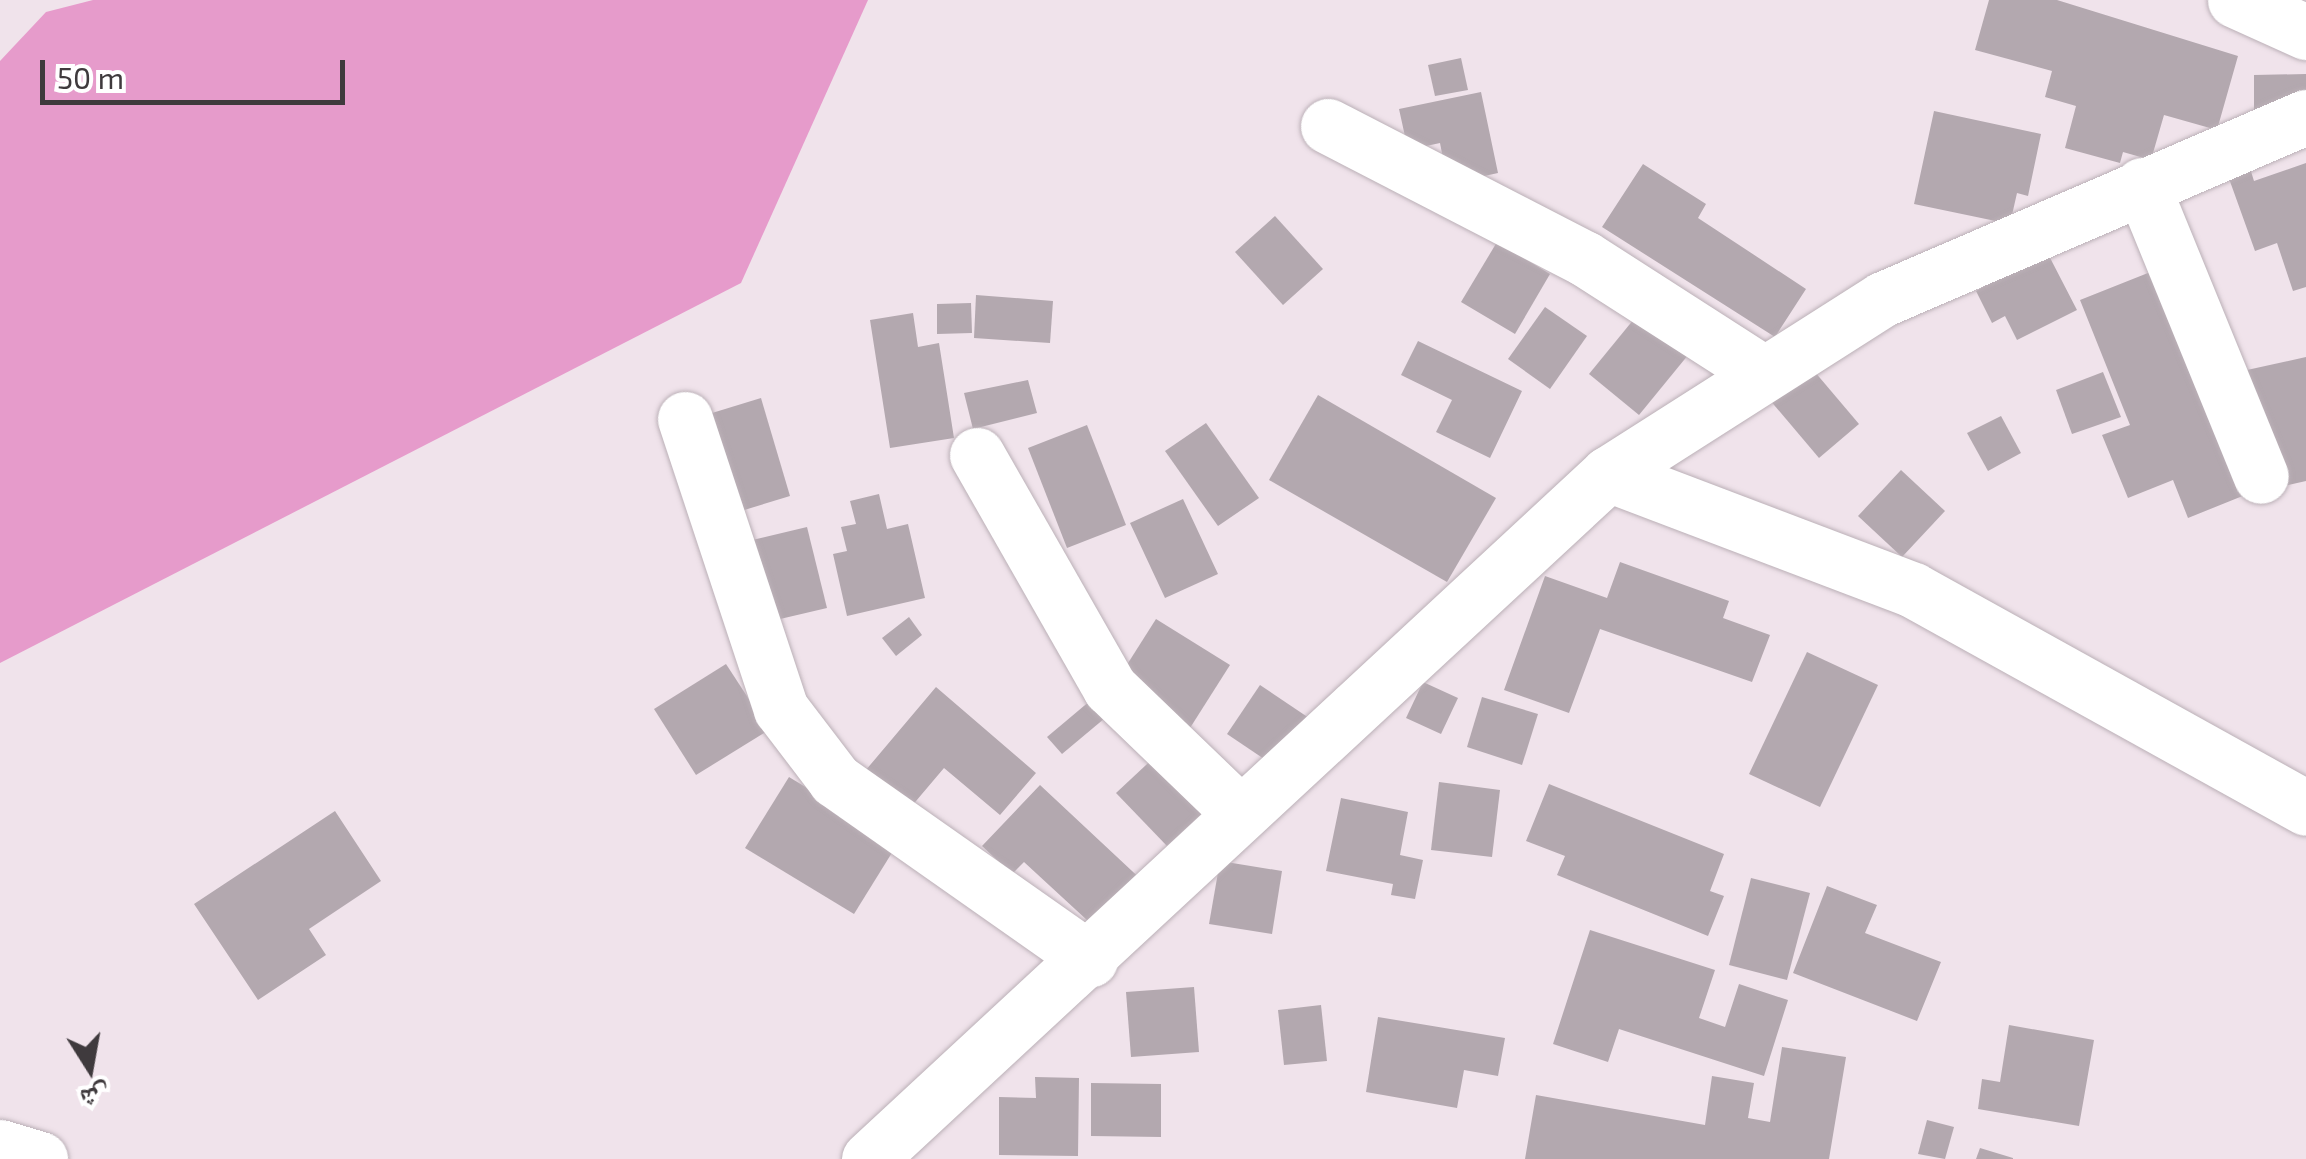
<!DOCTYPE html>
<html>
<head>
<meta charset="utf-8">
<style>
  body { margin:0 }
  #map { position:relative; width:2306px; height:1159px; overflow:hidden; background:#f0e3eb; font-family:"Exo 2","Noto Naskh Arabic",sans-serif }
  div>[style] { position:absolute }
  .green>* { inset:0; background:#e69bcb }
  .building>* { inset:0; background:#b3a8af }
  .roads { filter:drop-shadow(0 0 2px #bbb0b7) drop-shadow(0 0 2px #bbb0b7) }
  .minor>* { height:55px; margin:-27.5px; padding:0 27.5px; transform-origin:27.5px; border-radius:27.5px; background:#fff }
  span { translate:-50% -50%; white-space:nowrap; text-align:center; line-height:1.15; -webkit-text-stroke:8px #fff; paint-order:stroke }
  .north { position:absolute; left:40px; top:1019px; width:100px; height:100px; -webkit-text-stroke:8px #fff; paint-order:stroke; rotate:169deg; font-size:28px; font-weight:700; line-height:40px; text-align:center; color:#3f3a3d }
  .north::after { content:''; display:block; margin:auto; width:35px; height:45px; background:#3f3a3d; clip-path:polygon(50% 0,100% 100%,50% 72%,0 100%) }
  .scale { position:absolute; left:40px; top:60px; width:305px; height:45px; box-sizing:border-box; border:5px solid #3f3a3d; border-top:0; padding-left:12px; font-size:30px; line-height:35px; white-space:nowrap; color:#3f3a3d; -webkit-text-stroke:8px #fff; paint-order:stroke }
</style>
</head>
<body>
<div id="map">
  <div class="green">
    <div style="clip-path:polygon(93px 0,868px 0,741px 283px,0 663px,0 61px,46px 12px)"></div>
  </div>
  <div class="building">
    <div style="clip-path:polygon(1989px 0,2057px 0,2238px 56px,2217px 130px,2164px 115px,2151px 160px,2123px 152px,2120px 163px,2065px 148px,2076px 106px,2045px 97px,2052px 71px,1975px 50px)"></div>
    <div style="clip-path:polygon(1461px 58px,1468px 90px,1435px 96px,1428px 65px)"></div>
    <div style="clip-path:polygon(2306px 74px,2306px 109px,2254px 110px,2254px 75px)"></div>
    <div style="clip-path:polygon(1481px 92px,1498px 173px,1448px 184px,1440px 143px,1408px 150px,1399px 109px)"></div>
    <div style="clip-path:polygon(1934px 111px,2041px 134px,2028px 196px,2017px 193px,2010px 224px,1914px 204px)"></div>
    <div style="clip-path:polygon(2306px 163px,2306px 287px,2293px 291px,2277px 243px,2255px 251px,2227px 173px,2249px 165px,2254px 181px)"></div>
    <div style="clip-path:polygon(1643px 164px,1706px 204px,1698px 218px,1806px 289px,1775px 337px,1602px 227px)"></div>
    <div style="clip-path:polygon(1275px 216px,1323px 269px,1283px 305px,1235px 252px)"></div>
    <div style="clip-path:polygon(1497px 242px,1550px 274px,1515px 334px,1461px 302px)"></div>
    <div style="clip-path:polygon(2046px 250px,2077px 310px,2017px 340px,2005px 316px,1992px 323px,1976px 291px)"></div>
    <div style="clip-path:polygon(2158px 269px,2250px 493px,2188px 518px,2173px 480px,2128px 498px,2102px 435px,2130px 425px,2080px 300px)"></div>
    <div style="clip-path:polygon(976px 295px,1053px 301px,1050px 343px,974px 338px)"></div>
    <div style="clip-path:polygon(971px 303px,972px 333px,937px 334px,937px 304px)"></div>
    <div style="clip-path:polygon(1545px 307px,1587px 336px,1550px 389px,1508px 359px)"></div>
    <div style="clip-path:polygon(1643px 308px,1693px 349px,1639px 415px,1589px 374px)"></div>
    <div style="clip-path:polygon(913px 313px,918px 347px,939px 343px,954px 438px,890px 448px,870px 320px)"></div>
    <div style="clip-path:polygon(1418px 341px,1522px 391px,1490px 458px,1436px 432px,1452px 400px,1401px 375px)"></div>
    <div style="clip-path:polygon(2306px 357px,2306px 481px,2275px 488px,2247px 370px)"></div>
    <div style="clip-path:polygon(1809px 365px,1859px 424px,1819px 458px,1769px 399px)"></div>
    <div style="clip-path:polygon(2103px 372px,2121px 417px,2072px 434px,2056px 390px)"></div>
    <div style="clip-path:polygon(1028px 380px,1037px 413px,973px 429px,964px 393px)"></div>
    <div style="clip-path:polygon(1318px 395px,1496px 498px,1447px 582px,1269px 480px)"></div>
    <div style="clip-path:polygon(761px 398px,790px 496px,728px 515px,699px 417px)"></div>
    <div style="clip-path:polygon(2001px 416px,2021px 453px,1988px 471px,1967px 433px)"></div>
    <div style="clip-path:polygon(1206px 423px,1259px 498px,1218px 526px,1165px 451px)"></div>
    <div style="clip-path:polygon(1087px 425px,1126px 525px,1067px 548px,1028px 448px)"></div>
    <div style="clip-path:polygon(1901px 470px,1945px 511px,1902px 557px,1858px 516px)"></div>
    <div style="clip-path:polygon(879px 494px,887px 529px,908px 524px,925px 598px,847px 616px,833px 554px,847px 551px,841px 527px,856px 524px,850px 501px)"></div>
    <div style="clip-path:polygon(1183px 499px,1218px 574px,1165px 598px,1130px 523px)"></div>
    <div style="clip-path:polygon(807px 527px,827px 608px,759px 624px,740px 543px)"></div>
    <div style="clip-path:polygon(1620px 562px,1729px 601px,1723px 618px,1770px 635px,1752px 682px,1600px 629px,1569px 713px,1504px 690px,1545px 576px,1607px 598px)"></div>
    <div style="clip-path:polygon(909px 617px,922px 635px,896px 656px,882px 638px)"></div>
    <div style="clip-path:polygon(1156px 619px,1230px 665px,1190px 728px,1116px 682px)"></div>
    <div style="clip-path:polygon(1807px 652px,1878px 685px,1820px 807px,1749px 774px)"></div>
    <div style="clip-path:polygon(726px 664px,769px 730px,696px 775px,654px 709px)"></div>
    <div style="clip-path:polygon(1423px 682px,1458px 698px,1441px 734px,1406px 718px)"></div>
    <div style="clip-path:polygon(1260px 685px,1309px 718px,1276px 767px,1227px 734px)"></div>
    <div style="clip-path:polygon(936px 687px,1036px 773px,1000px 815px,944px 768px,905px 814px,860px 777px)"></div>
    <div style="clip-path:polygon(1097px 695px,1111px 713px,1062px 754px,1047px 737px)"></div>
    <div style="clip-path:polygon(1482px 697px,1538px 714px,1522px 765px,1467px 747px)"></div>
    <div style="clip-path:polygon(1161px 751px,1211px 805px,1167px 846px,1116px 793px)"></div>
    <div style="clip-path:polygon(789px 777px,898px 843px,854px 914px,745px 848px)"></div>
    <div style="clip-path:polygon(1439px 782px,1500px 790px,1492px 857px,1431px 850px)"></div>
    <div style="clip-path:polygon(1549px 784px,1724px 854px,1710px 891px,1724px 896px,1708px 936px,1557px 875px,1565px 856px,1526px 841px)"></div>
    <div style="clip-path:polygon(1040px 785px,1147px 885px,1101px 933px,1024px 862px,1012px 874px,982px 846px)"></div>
    <div style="clip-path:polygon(1341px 798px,1408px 812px,1400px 855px,1423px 860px,1415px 899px,1391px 895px,1393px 884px,1326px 871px)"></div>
    <div style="clip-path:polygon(335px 811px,381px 881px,309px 929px,326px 955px,258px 1000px,194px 904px)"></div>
    <div style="clip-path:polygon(1220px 861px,1282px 871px,1272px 934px,1209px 924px)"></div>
    <div style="clip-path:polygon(1751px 878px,1810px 893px,1787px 980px,1729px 965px)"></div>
    <div style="clip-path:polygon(1827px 886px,1877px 905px,1865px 933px,1941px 962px,1917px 1021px,1793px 973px)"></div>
    <div style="clip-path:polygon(1590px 930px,1715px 970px,1699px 1018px,1725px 1027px,1739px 984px,1788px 1000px,1764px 1076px,1619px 1029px,1608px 1062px,1553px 1044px)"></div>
    <div style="clip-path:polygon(1194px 987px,1199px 1052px,1131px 1057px,1126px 992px)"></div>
    <div style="clip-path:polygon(1321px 1005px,1327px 1061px,1284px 1065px,1278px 1010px)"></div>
    <div style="clip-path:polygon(1378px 1017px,1505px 1038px,1498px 1076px,1464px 1070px,1457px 1108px,1366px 1092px)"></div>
    <div style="clip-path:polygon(2009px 1025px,2094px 1040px,2079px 1126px,1978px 1109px,1982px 1079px,2000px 1082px)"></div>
    <div style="clip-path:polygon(1782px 1047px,1846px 1057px,1829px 1159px,1525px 1159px,1536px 1095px,1705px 1125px,1712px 1076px,1754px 1083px,1748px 1118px,1770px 1122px)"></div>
    <div style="clip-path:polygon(1035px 1077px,1079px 1078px,1078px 1156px,999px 1155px,999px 1097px,1036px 1098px)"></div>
    <div style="clip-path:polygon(1091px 1083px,1161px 1084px,1161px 1137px,1091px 1136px)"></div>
    <div style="clip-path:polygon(1927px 1120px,1954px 1127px,1945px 1159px,1918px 1154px)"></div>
    <div style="clip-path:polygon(1980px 1148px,2013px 1158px,2013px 1159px,1976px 1159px)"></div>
  </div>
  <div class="roads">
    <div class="minor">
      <div style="left:2235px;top:0;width:78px;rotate:24.3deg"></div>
      <div style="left:1328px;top:126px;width:288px;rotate:27.3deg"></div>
      <div style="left:1584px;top:258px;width:209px;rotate:32.7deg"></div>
      <div style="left:2142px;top:185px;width:314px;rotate:67.8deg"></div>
      <div style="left:685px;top:419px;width:305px;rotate:71.7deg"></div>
      <div style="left:781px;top:709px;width:89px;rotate:52.7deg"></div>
      <div style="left:835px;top:780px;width:312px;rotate:35.1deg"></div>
      <div style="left:977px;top:455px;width:268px;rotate:60.3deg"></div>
      <div style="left:1110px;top:688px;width:180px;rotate:43.9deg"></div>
      <div style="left:1608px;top:474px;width:326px;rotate:-32.5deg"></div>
      <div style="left:1883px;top:299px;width:460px;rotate:-23.3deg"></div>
      <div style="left:0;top:1147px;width:42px;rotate:16.7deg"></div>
      <div style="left:869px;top:1159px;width:1008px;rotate:-42.83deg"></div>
      <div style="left:1608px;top:474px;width:326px;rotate:20.8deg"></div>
      <div style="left:1913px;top:590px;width:449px;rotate:29deg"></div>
    </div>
  </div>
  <div class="north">ش</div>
  <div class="scale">50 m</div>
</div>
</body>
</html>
